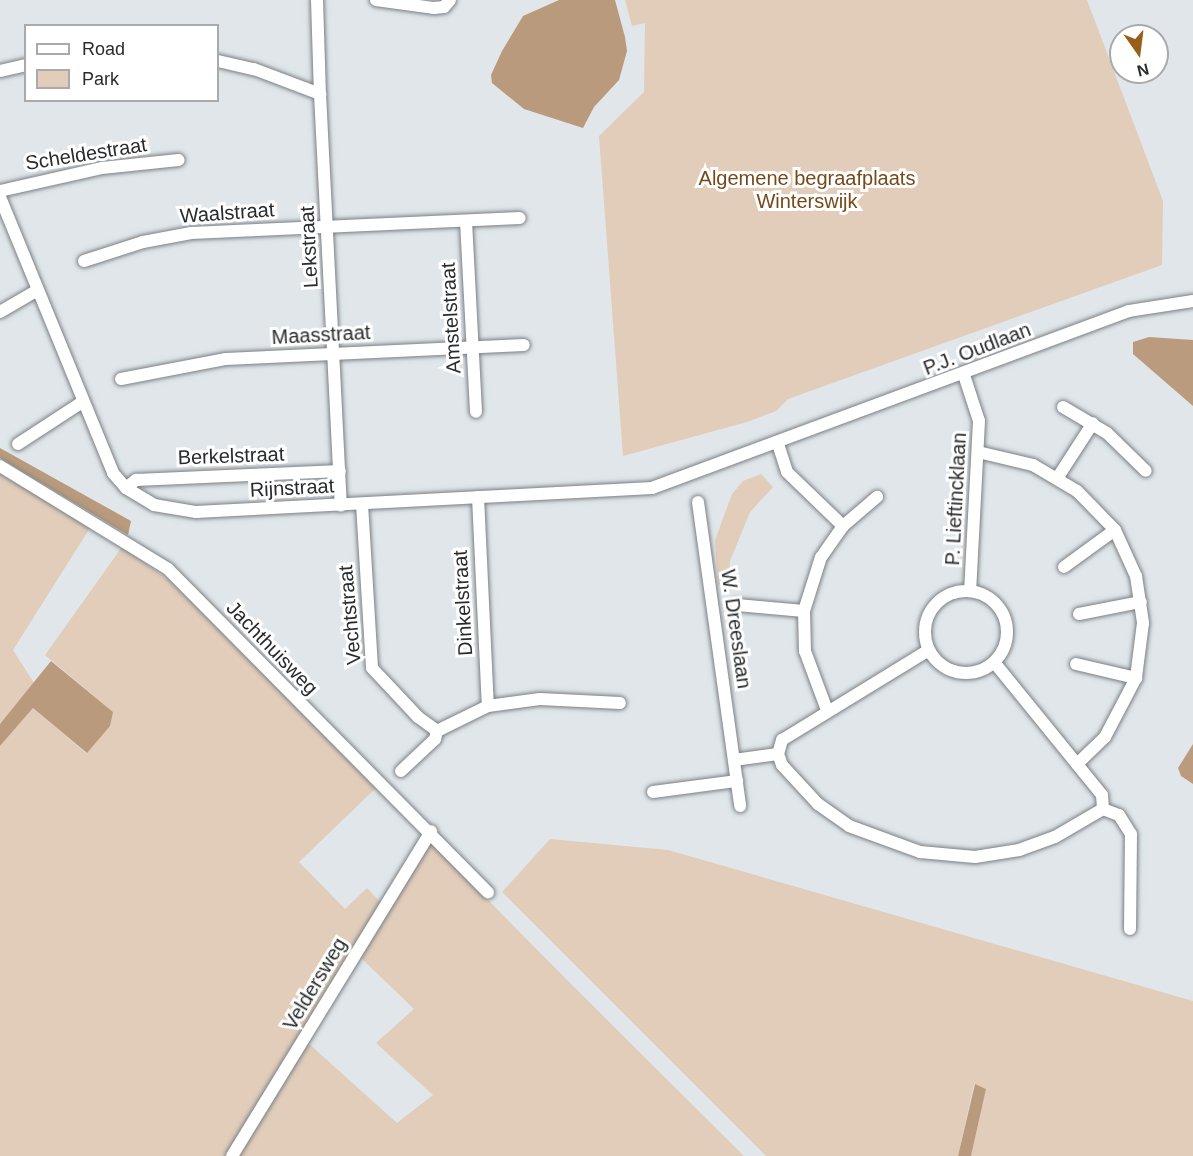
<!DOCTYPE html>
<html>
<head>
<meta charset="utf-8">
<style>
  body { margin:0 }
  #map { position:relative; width:1193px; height:1156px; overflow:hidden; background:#e0e6ea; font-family:Arial,sans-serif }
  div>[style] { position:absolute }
  .green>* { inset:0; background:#e2cdba }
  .forest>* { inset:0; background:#b99a7c }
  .water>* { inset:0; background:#ba9b7e }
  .roads { filter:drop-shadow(0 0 2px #7b8084) drop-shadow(0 0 2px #7b8084) }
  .street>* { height:12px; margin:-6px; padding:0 6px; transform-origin:6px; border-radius:6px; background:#fff }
  .street>.ring { margin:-6px; padding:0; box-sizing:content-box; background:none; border:12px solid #fff; border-radius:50% }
  span { translate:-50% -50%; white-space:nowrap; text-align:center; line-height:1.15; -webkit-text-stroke:6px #fff; paint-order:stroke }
  .street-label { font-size:20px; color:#292b2c }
  .park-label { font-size:20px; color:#744a19 }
  .legend { position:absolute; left:24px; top:24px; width:195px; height:78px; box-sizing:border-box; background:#fff; border:2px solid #a9aaab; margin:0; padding:8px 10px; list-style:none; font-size:18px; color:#292b2c }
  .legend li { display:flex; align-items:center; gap:12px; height:30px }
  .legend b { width:30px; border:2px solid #a9aaab }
  .north { position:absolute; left:1109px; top:24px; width:60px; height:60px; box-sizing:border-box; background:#fff; border:2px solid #a9aaab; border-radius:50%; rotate:166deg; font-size:16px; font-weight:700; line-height:24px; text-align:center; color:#292b2c }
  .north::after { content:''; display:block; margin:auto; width:21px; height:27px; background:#985f1b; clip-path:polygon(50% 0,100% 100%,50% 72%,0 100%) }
</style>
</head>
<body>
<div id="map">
  <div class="green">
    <div style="clip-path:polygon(625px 0,1087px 0,1163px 201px,1162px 265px,788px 399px,776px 411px,747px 422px,623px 456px,599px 136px,644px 92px,645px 23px,632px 26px)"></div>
    <div style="clip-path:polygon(0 473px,90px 528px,13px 650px,34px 683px,0 724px)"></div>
    <div style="clip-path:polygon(761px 474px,773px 487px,750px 512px,730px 561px,729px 576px,718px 586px,715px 540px,732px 494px,743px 481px)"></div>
    <div style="clip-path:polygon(122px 547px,170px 581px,377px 787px,299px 862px,345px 909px,367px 888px,382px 904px,226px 1156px,0 1156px,0 746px,33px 708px,86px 753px,113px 712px,45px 655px)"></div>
    <div style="clip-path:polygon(550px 839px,668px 850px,1193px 1001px,1193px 1156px,971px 1156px,986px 1089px,974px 1084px,958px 1156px,766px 1156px,502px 892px)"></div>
    <div style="clip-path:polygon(430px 841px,568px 981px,744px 1156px,237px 1156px,307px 1042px,397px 1123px,433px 1095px,376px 1043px,414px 1009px,359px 956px)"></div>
  </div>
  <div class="forest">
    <div style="clip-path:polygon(559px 0,615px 0,625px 37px,627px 51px,619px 80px,594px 107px,583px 128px,524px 109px,492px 83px,491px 75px,502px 51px,523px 16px)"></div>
    <div style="clip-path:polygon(0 448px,131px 521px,128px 535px,0 458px)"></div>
    <div style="clip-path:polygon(51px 661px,113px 712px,110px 726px,87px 753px,33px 708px,0 746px,0 724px)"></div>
    <div style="clip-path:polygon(975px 1084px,986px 1089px,971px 1156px,958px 1156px)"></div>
  </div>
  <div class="water">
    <div style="clip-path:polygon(1149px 337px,1193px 340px,1193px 406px,1133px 354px,1133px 342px)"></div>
    <div style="clip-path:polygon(1193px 744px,1193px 784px,1181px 776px,1178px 768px)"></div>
  </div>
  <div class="roads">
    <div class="street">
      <div style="left:317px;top:0;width:94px;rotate:88.2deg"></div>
      <div style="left:376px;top:0;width:59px;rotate:7.9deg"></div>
      <div style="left:434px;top:8px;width:10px;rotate:-6deg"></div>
      <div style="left:444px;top:7px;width:9px;rotate:-49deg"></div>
      <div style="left:218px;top:61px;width:37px;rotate:13deg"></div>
      <div style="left:254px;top:69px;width:71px;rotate:20.7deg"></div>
      <div style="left:320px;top:94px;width:412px;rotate:87.1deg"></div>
      <div style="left:0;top:71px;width:27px;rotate:-13deg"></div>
      <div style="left:0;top:191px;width:105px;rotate:-12.7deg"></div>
      <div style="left:102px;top:168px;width:77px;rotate:-5.9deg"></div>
      <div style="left:0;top:197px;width:298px;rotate:67.7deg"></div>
      <div style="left:113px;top:473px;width:20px;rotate:49deg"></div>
      <div style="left:126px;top:488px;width:33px;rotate:31deg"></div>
      <div style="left:154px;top:505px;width:43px;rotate:9.5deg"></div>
      <div style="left:196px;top:512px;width:457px;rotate:-3deg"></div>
      <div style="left:652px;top:488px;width:509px;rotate:-20.36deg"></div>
      <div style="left:1129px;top:311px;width:65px;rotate:-8.9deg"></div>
      <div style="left:466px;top:221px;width:191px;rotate:87deg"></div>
      <div style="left:84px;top:261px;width:62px;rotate:-17.9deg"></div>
      <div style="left:143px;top:242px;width:49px;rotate:-10.6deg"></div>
      <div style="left:191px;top:233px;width:329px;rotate:-2.6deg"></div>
      <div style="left:0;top:312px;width:42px;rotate:-30.3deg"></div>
      <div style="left:964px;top:375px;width:48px;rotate:71.9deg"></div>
      <div style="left:979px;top:421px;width:169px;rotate:93deg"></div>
      <div style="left:121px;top:379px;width:107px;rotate:-10.8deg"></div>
      <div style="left:226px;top:359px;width:298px;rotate:-2.7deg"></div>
      <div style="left:1063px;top:407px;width:51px;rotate:30.6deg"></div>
      <div style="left:1107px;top:433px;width:54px;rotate:44.3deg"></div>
      <div style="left:18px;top:444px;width:75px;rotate:-33.1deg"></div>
      <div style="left:778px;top:444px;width:29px;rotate:72deg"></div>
      <div style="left:787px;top:472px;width:78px;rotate:44deg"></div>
      <div style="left:843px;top:526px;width:38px;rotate:125deg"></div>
      <div style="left:821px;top:557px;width:57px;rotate:107.5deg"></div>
      <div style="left:804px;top:611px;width:40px;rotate:88.6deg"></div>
      <div style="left:805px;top:651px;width:63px;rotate:69.6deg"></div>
      <div style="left:978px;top:452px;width:57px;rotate:13.3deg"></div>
      <div style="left:1033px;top:465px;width:51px;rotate:30.6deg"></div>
      <div style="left:1077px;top:491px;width:54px;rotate:45.7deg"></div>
      <div style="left:1115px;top:530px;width:51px;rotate:65.5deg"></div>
      <div style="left:1136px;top:576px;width:48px;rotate:81.5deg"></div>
      <div style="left:1143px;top:623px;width:55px;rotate:97.3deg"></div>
      <div style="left:1136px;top:678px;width:67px;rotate:117.7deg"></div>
      <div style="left:1105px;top:737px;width:39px;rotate:136deg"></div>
      <div style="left:0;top:466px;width:197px;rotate:31.5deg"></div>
      <div style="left:168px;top:569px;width:455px;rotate:45.3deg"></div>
      <div style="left:1058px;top:477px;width:64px;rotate:-57.1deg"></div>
      <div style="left:126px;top:488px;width:13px;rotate:-39deg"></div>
      <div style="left:136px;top:480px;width:204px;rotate:-2.5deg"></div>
      <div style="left:478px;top:497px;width:209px;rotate:87.3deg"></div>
      <div style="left:698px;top:502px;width:307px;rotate:82.1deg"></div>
      <div style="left:362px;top:504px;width:164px;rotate:86.5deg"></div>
      <div style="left:372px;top:668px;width:67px;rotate:46.8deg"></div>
      <div style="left:418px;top:717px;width:24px;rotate:36deg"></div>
      <div style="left:843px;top:526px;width:45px;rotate:-40.5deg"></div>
      <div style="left:1064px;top:567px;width:63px;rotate:-36deg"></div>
      <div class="ring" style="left:925px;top:591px;width:70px;height:70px"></div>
      <div style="left:737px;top:605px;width:67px;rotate:5.1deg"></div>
      <div style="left:1079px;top:614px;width:63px;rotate:-11deg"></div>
      <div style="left:1076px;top:664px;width:62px;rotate:13.1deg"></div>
      <div style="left:778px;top:754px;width:15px;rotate:-74deg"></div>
      <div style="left:782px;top:740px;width:172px;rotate:-31.5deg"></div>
      <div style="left:734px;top:760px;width:44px;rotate:-7.8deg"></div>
      <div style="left:778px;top:754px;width:12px;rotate:70deg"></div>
      <div style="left:782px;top:765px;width:53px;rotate:47.3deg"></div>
      <div style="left:818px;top:804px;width:38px;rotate:35deg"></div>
      <div style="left:849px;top:826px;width:76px;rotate:20.1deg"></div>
      <div style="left:920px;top:852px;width:55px;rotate:5.2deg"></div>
      <div style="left:975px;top:857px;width:45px;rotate:-9deg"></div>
      <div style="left:1019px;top:850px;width:38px;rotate:-20deg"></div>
      <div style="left:1055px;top:837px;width:56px;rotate:-30.3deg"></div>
      <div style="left:1103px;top:809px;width:14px;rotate:-94deg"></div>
      <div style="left:1102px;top:795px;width:171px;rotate:-129.1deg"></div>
      <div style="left:401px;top:771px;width:47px;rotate:-43.3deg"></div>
      <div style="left:435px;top:739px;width:8px;rotate:-76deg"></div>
      <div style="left:437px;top:731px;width:57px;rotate:-26.1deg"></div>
      <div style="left:488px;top:706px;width:52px;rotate:-7.7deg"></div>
      <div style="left:540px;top:699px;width:80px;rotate:2.9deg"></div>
      <div style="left:653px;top:792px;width:85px;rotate:-7.5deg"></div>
      <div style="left:1103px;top:809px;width:17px;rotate:21deg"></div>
      <div style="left:1119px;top:815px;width:22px;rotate:58deg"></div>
      <div style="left:1131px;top:834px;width:95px;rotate:90.6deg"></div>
      <div style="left:232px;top:1156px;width:381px;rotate:-58.5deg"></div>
    </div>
  </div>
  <div class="street-label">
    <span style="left:86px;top:154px;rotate:-9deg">Scheldestraat</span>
    <span style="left:227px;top:213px;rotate:-4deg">Waalstraat</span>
    <span style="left:309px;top:247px;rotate:-93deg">Lekstraat</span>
    <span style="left:451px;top:318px;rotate:-93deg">Amstelstraat</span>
    <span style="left:321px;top:335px;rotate:-3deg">Maasstraat</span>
    <span style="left:977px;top:349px;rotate:-21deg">P.J. Oudlaan</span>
    <span style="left:231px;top:456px;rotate:-2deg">Berkelstraat</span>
    <span style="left:292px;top:488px;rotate:-3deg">Rijnstraat</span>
    <span style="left:956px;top:499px;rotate:-87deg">P. Lieftincklaan</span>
    <span style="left:463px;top:603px;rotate:-93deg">Dinkelstraat</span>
    <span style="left:350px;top:615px;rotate:-95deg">Vechtstraat</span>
    <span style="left:736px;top:629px;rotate:82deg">W. Dreeslaan</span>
    <span style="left:272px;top:648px;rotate:46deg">Jachthuisweg</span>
    <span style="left:315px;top:984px;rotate:-59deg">Veldersweg</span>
  </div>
  <div class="park-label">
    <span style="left:807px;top:190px">Algemene begraafplaats<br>Winterswijk</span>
  </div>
  <ul class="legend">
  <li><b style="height:8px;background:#fff"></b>Road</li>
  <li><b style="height:16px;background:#e2cdba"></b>Park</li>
  </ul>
  <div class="north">N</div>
</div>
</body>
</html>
